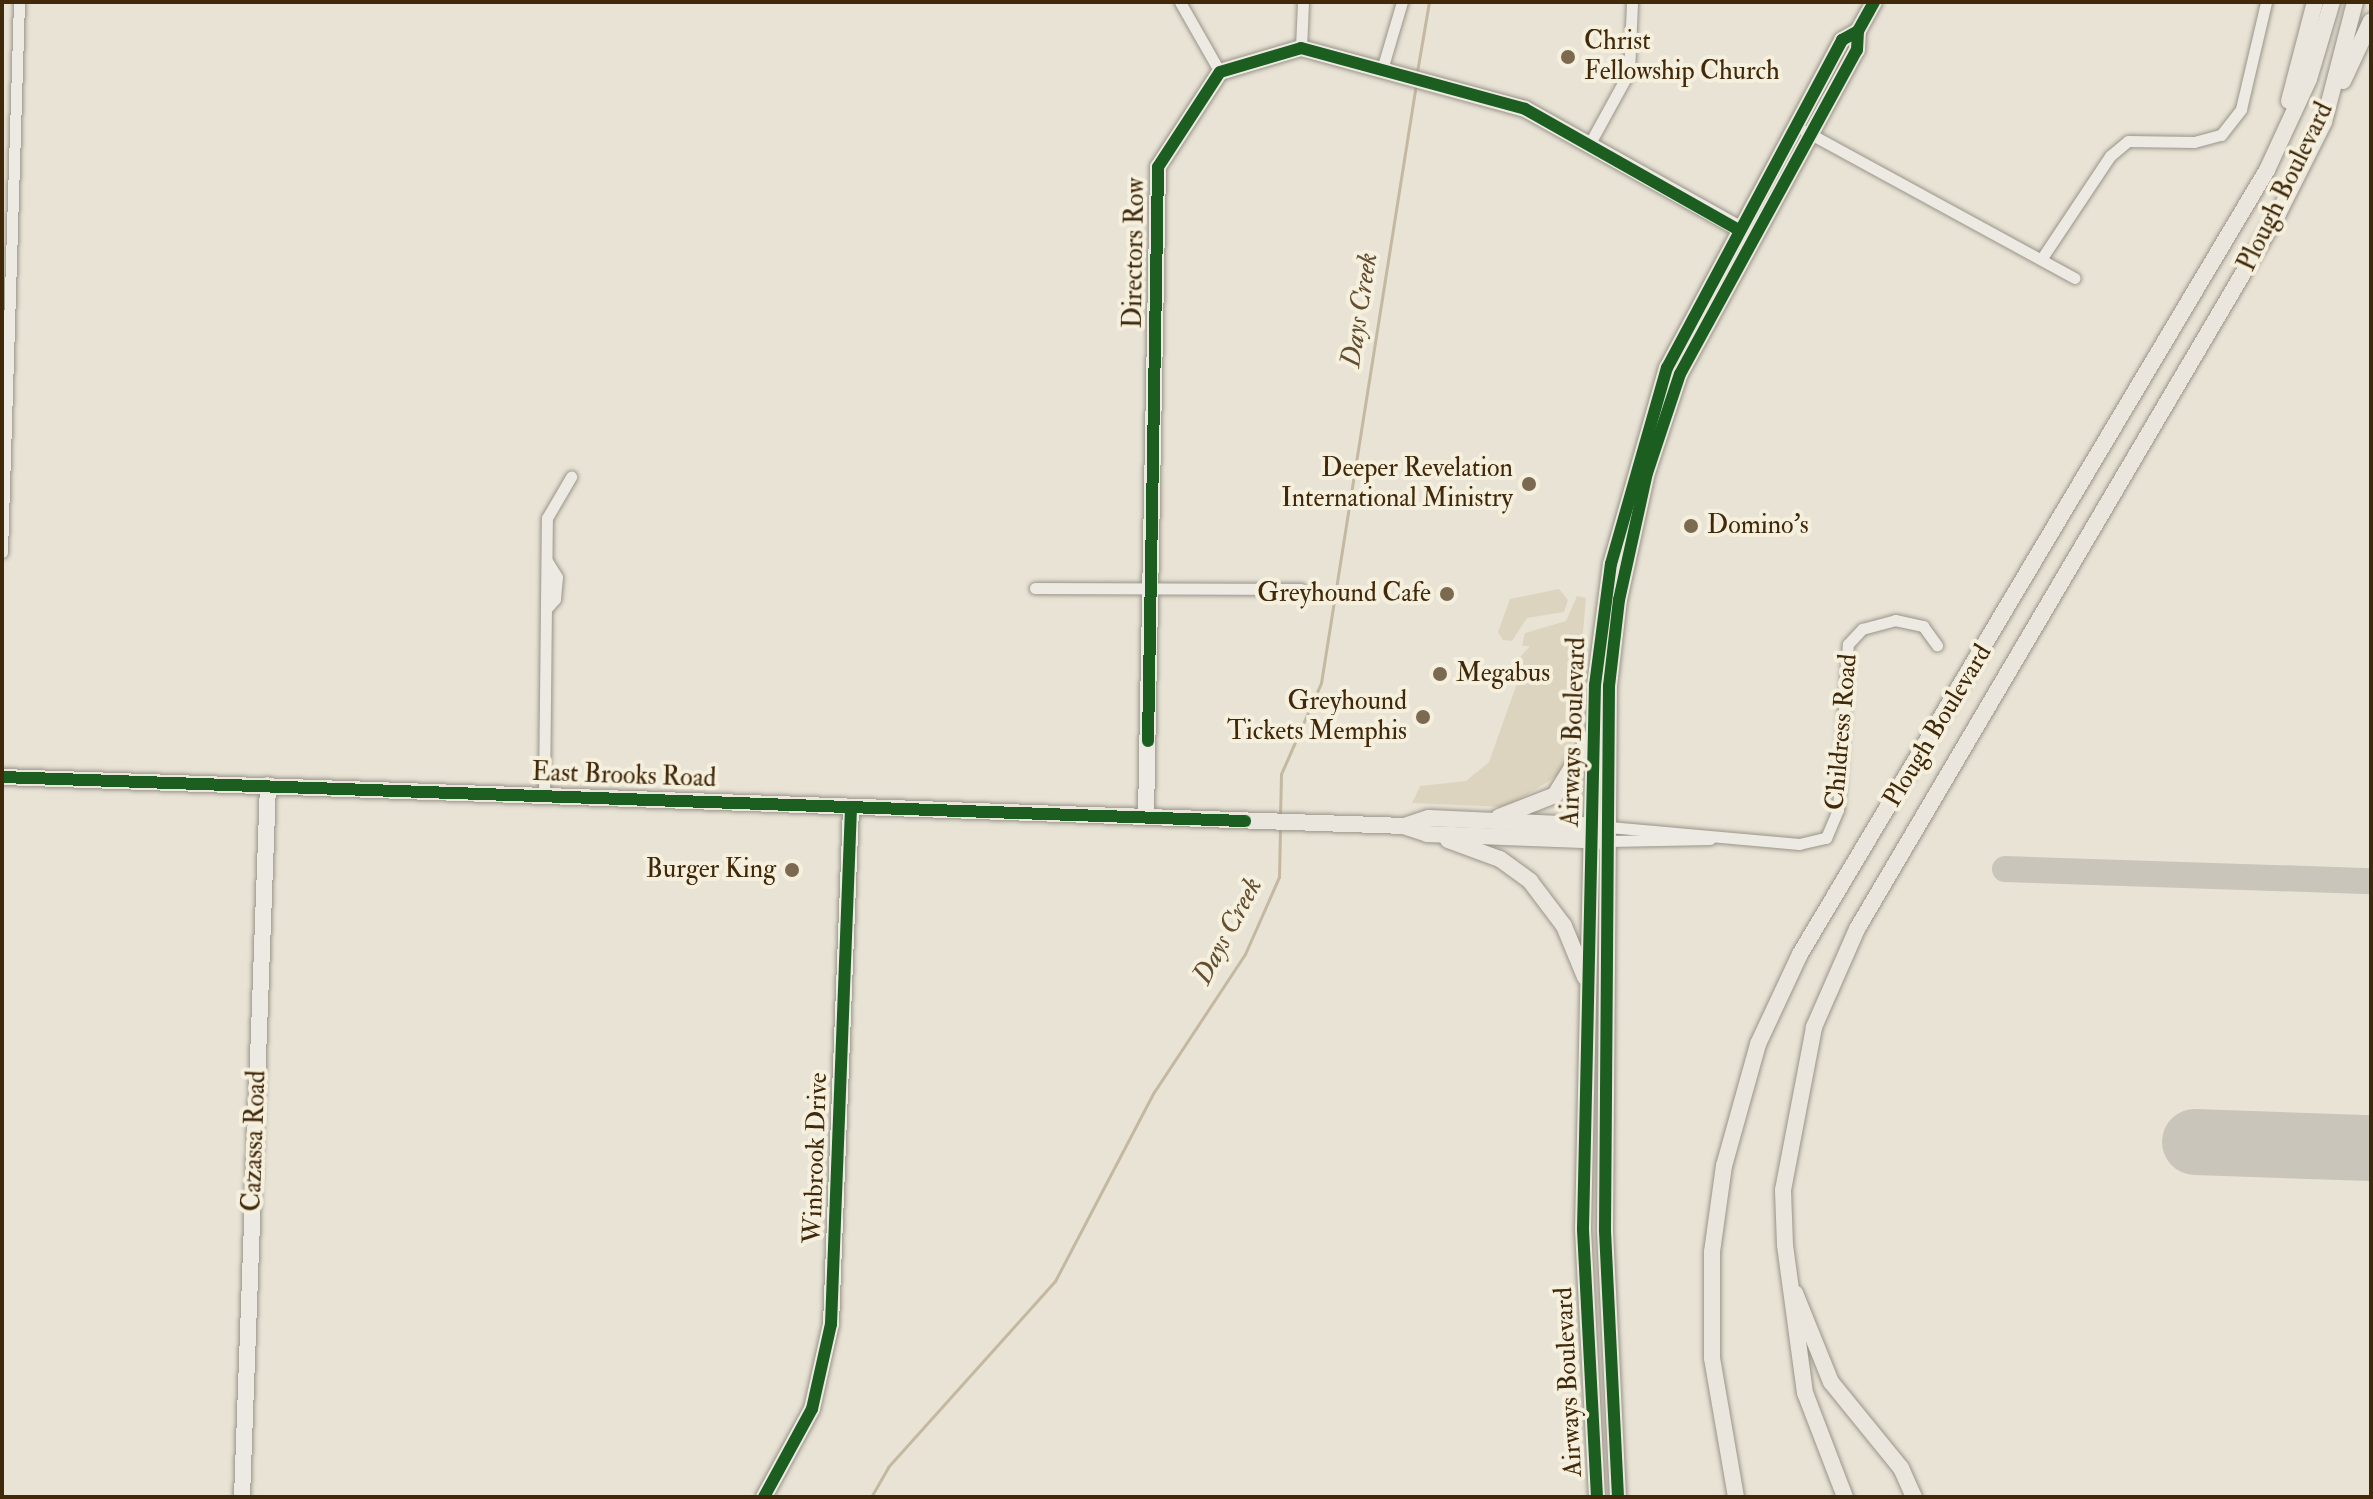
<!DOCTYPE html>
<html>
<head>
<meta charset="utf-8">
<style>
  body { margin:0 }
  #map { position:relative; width:2373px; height:1499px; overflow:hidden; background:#e8e3d5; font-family:"IM FELL Double Pica",serif }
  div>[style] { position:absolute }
  .green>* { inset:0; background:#dcd4be }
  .stream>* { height:3px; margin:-1.5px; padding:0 1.5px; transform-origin:1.5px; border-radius:1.5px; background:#c4b8a0 }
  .taxiway>* { height:26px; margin:-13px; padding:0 13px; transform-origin:13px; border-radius:13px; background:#cac5ba }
  .runway>* { height:66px; margin:-33px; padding:0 33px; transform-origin:33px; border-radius:33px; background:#cac5ba }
  .roads { filter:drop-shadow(0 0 2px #9a9489) drop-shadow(0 0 2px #9a9489) }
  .street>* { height:11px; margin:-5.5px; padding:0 5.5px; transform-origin:5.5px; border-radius:5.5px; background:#edeae3 }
  .secondary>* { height:16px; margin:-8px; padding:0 8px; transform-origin:8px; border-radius:8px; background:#edeae3 }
  .primary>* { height:16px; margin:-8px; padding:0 8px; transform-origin:8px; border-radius:8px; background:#eae6de }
  .cycleway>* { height:12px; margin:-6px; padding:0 6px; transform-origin:6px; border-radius:6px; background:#1b5e20 }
  .dots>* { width:22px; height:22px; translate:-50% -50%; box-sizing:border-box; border:4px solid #f5efde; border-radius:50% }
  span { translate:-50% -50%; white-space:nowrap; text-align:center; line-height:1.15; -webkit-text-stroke:8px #f5efde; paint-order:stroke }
  .poi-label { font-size:26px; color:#402808 }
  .left { translate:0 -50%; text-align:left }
  .right { translate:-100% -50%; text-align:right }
  .street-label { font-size:26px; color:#402808 }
  .water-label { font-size:28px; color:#634e2f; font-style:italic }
  .frame { position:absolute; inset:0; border:4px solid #402808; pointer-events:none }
</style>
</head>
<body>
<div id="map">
  <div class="green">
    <div style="clip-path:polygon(1559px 589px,1568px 600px,1564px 612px,1527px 618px,1512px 641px,1503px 640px,1498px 632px,1510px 599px)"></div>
    <div style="clip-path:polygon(1577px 596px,1586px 598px,1578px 688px,1570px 756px,1560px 774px,1507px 807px,1412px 803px,1420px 786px,1466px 781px,1489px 762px,1521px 672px,1513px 670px,1515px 663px,1530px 646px,1522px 646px,1525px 633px,1566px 621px)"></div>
  </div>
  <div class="stream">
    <div style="left:1417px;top:72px;width:71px;rotate:-80.3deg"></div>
    <div style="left:1280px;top:816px;width:42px;rotate:-88.6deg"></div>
    <div style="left:1281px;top:774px;width:99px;rotate:-66.3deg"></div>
    <div style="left:1321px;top:683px;width:606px;rotate:-80.99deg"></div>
    <div style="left:871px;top:1497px;width:34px;rotate:-60deg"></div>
    <div style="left:888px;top:1467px;width:250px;rotate:-48.1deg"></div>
    <div style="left:1055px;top:1281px;width:213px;rotate:-62.4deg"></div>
    <div style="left:1154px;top:1092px;width:165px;rotate:-56.6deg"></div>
    <div style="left:1245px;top:954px;width:84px;rotate:-66.2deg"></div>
    <div style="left:1279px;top:877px;width:49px;rotate:-88.8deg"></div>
  </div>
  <div class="taxiway">
    <div style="left:2005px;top:869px;width:366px;rotate:1.9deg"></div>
  </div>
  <div class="runway">
    <div style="left:2195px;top:1142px;width:176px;rotate:2deg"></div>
  </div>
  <div class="roads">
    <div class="street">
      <div style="left:1180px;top:2px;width:81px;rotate:60.3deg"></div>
      <div style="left:1301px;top:48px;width:46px;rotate:-87.5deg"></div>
      <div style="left:1383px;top:66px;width:67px;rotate:-73.5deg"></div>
      <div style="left:1805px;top:131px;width:307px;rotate:28.6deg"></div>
      <div style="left:1590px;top:143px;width:81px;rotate:-61.2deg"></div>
      <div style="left:1629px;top:72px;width:70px;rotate:-87.5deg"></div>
      <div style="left:2042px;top:258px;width:123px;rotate:-56.3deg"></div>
      <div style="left:2110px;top:156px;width:23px;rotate:-40deg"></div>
      <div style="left:2128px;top:141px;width:66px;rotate:0.9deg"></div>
      <div style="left:2194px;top:142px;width:28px;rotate:-15deg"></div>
      <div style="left:2221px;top:135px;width:33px;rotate:-52deg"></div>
      <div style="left:2241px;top:109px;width:110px;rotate:-76.8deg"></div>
      <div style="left:2px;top:552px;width:550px;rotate:-88.23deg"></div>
      <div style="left:1035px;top:588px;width:266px;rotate:0.2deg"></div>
      <div style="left:546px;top:609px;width:13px;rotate:-48deg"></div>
      <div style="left:555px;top:599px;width:22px;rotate:-85deg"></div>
      <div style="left:557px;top:577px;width:19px;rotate:-122deg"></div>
      <div style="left:544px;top:795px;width:277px;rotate:-89.4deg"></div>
      <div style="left:547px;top:518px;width:48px;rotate:-59.7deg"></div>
      <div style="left:1609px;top:827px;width:191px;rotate:5.1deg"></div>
      <div style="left:1799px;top:844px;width:28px;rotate:-13deg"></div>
      <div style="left:1826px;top:838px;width:30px;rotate:-67deg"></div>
      <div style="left:1838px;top:810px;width:166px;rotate:-86.6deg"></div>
      <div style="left:1848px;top:644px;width:21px;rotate:-47deg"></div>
      <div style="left:1862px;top:629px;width:34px;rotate:-15deg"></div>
      <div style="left:1895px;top:620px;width:29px;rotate:12deg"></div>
      <div style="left:1923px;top:626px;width:24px;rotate:54deg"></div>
      <div style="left:1609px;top:841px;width:101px;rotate:-1.1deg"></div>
    </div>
    <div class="secondary">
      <div style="left:1146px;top:817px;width:650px;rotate:-88.94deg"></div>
      <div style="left:1158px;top:167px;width:113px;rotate:-56.9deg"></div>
      <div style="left:1220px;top:72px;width:84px;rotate:-16.5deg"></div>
      <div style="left:1301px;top:48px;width:232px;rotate:15.2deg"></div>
      <div style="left:1525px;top:109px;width:258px;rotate:29.2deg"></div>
      <div style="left:242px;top:1497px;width:712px;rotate:-87.91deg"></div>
      <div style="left:764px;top:1497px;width:100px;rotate:-61.4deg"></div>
      <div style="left:812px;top:1409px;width:87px;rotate:-77.4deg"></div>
      <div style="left:831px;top:1324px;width:517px;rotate:-87.78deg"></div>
    </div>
    <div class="primary">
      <div style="left:2343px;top:81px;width:66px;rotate:-65deg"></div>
      <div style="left:2289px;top:101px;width:102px;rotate:-75.3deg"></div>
      <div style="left:2px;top:777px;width:1402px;rotate:2deg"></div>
      <div style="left:1403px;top:826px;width:25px;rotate:18deg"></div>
      <div style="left:1427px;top:834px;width:182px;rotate:2.2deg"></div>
      <div style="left:1499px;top:817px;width:60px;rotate:-21.4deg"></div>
      <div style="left:1555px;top:795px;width:67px;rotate:-58.4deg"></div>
      <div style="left:1404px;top:826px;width:26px;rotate:-18deg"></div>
      <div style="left:1429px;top:818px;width:175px;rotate:2.6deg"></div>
      <div style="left:1448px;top:840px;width:55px;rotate:20.1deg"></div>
      <div style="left:1500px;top:859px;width:37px;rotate:36deg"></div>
      <div style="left:1530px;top:881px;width:56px;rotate:52.9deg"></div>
      <div style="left:1564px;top:926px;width:55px;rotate:67.6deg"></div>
      <div style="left:1795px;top:1293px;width:96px;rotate:68deg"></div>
      <div style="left:1831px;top:1382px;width:111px;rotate:50.9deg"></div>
      <div style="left:1901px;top:1468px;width:32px;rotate:66deg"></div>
      <div style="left:1597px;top:1497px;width:268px;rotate:-93deg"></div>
      <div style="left:1583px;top:1229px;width:544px;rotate:-88.74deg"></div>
      <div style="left:1595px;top:685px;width:122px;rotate:-82.5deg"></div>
      <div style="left:1611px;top:564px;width:204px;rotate:-74.1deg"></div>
      <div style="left:1667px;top:368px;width:372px;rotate:-61.9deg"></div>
      <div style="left:1842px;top:40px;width:18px;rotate:-29deg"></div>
      <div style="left:1618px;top:1497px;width:268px;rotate:-92.8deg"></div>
      <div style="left:1605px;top:1229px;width:543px;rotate:-89.58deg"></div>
      <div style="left:1609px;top:686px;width:87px;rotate:-83.4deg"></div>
      <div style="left:1619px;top:600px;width:130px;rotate:-77.6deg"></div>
      <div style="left:1647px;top:473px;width:104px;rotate:-71.6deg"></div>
      <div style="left:1680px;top:374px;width:369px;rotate:-61.4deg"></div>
      <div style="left:1857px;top:50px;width:19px;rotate:-87deg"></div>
      <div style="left:1858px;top:31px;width:33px;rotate:-61deg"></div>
      <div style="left:1736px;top:1497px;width:141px;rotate:-99.8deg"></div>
      <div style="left:1712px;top:1358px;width:106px;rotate:-90deg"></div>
      <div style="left:1712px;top:1252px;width:87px;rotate:-82.1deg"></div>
      <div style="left:1724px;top:1166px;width:127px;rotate:-74.4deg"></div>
      <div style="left:1758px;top:1044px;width:99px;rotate:-65deg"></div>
      <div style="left:1800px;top:954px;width:913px;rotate:-59.22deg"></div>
      <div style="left:2267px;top:170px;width:100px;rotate:-65.2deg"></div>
      <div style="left:2309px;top:79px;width:80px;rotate:-73.4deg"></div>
      <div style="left:1845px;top:1497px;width:111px;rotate:-111deg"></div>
      <div style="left:1805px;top:1393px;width:149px;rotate:-97.7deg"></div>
      <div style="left:1785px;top:1245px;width:55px;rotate:-92.1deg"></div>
      <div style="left:1783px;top:1190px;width:166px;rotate:-79.2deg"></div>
      <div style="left:1814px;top:1027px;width:107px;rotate:-66.3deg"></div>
      <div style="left:1857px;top:929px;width:830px;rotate:-59.51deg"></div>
      <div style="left:2278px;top:214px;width:103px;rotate:-63.4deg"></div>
      <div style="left:2324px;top:122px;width:124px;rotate:-75.5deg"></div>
    </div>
  </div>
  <div class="cycleway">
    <div style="left:1148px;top:741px;width:574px;rotate:-89deg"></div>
    <div style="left:1158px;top:167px;width:113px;rotate:-56.9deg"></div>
    <div style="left:1220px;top:72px;width:84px;rotate:-16.5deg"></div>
    <div style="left:1301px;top:48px;width:232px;rotate:15.2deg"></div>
    <div style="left:1525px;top:109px;width:244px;rotate:29.5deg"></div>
    <div style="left:2px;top:777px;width:1244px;rotate:2.03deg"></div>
    <div style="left:764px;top:1497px;width:100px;rotate:-61.4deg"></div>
    <div style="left:812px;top:1409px;width:87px;rotate:-77.4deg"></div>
    <div style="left:831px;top:1324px;width:517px;rotate:-87.78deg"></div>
    <div style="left:1597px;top:1497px;width:268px;rotate:-93deg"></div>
    <div style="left:1583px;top:1229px;width:544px;rotate:-88.74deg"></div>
    <div style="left:1595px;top:685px;width:122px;rotate:-82.5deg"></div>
    <div style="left:1611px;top:564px;width:204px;rotate:-74.1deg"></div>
    <div style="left:1667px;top:368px;width:372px;rotate:-61.9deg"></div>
    <div style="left:1842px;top:40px;width:18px;rotate:-29deg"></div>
    <div style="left:1618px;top:1497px;width:268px;rotate:-92.8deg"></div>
    <div style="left:1605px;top:1229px;width:543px;rotate:-89.58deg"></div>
    <div style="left:1609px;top:686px;width:87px;rotate:-83.4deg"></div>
    <div style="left:1619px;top:600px;width:130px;rotate:-77.6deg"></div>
    <div style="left:1647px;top:473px;width:104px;rotate:-71.6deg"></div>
    <div style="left:1680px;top:374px;width:369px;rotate:-61.4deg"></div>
    <div style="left:1857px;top:50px;width:19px;rotate:-87deg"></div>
    <div style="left:1858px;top:31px;width:33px;rotate:-61deg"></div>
  </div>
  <div class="dots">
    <div style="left:1568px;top:57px;background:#7b6950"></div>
    <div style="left:1529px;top:484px;background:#7b6950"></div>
    <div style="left:1691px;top:526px;background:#7b6950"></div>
    <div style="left:1447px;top:594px;background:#7b6950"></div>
    <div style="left:1440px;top:674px;background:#7b6950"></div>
    <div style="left:1423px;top:717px;background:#7b6950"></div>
    <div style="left:792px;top:870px;background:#7b6950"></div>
  </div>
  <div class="poi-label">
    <span class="left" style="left:1584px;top:57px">Christ<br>Fellowship Church</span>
    <span class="right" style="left:1513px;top:484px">Deeper Revelation<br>International Ministry</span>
    <span class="left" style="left:1707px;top:526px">Domino's</span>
    <span class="right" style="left:1431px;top:594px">Greyhound Cafe</span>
    <span class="left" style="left:1456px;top:674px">Megabus</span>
    <span class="right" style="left:1407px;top:717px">Greyhound<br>Tickets Memphis</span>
    <span class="right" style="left:776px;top:870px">Burger King</span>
  </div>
  <div class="street-label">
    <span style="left:2286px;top:187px;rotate:-64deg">Plough Boulevard</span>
    <span style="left:1135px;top:253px;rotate:-89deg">Directors Row</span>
    <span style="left:1938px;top:726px;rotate:-59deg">Plough Boulevard</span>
    <span style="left:1574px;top:732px;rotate:-88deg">Airways Boulevard</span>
    <span style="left:1842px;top:732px;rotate:-85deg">Childress Road</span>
    <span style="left:624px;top:776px;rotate:2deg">East Brooks Road</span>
    <span style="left:255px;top:1141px;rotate:-88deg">Cazassa Road</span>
    <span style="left:816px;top:1158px;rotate:-88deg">Winbrook Drive</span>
    <span style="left:1569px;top:1382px;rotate:-93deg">Airways Boulevard</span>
  </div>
  <div class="water-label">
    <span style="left:1360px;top:310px;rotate:-81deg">Days Creek</span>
    <span style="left:1228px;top:931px;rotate:-62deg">Days Creek</span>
  </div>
  <div class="frame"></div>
</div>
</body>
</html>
